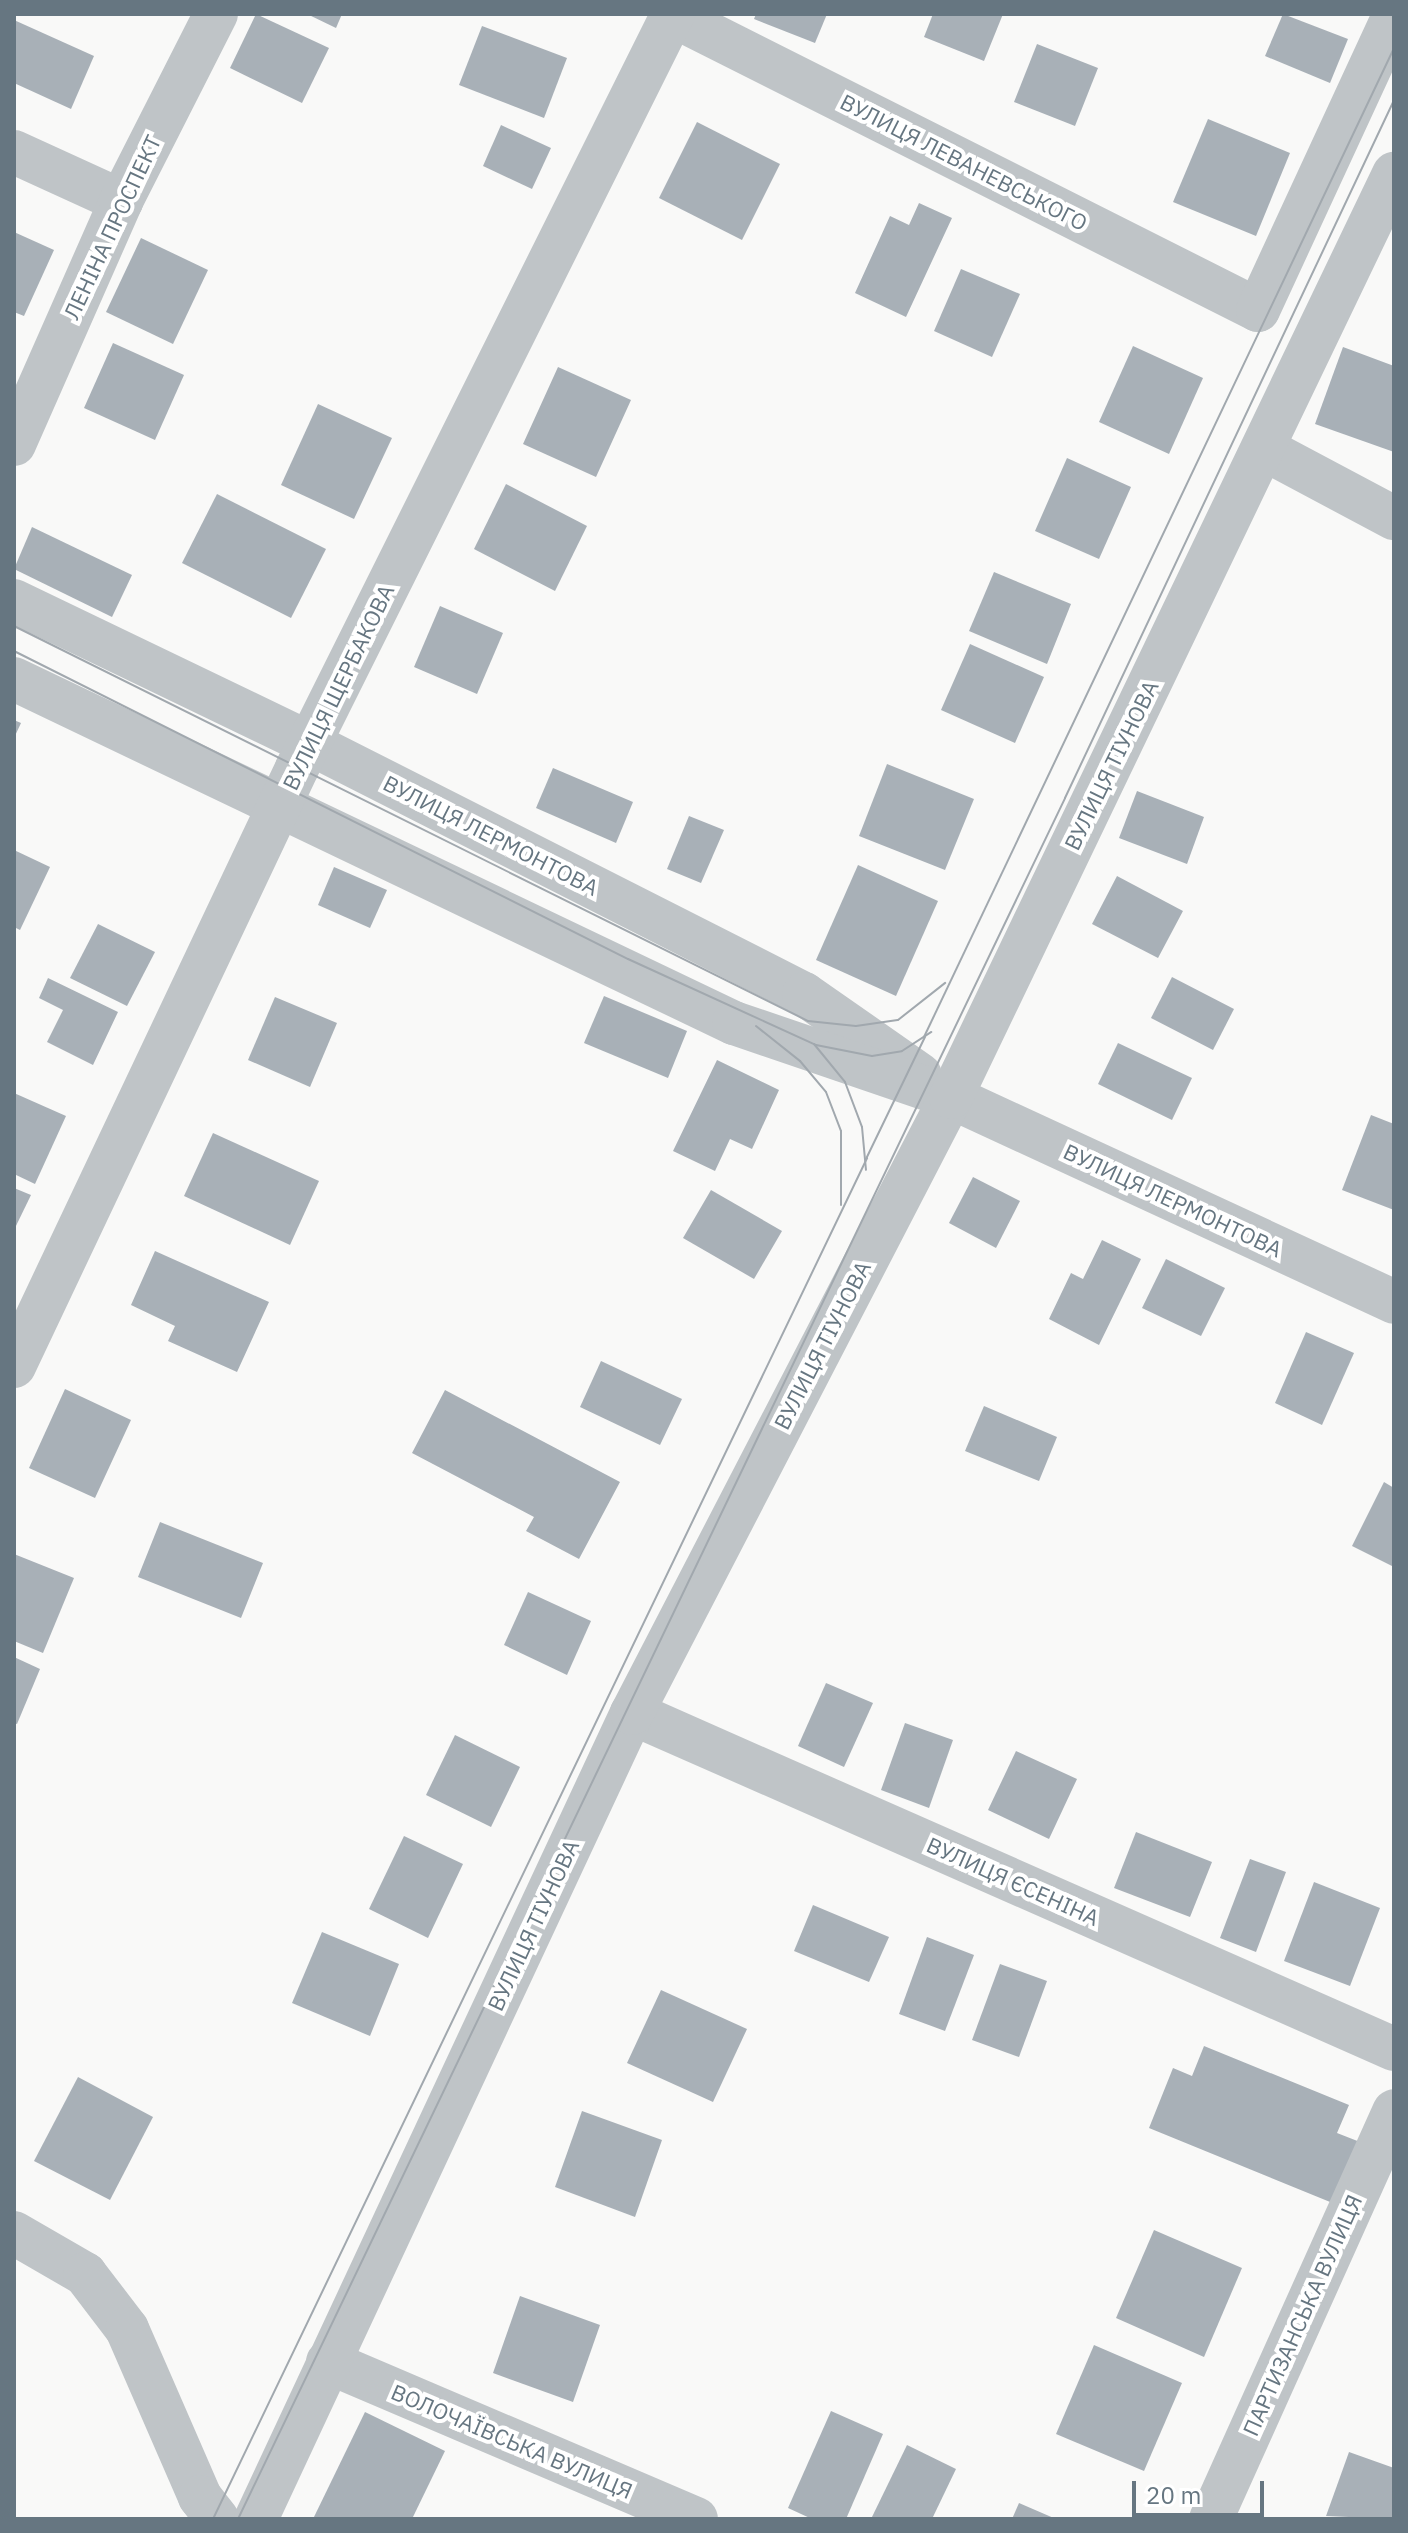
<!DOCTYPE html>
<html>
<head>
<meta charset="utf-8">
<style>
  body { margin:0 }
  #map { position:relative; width:1408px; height:2533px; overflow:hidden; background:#f9f9f8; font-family:"IBM Plex Sans",sans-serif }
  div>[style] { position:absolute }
  .building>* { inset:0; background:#a8b0b7 }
  .minor>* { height:44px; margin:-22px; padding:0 22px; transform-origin:22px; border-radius:22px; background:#bfc4c7 }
  .tram>* { height:2px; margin:-1px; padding:0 1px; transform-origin:1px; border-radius:1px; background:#a1a8ae }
  span { translate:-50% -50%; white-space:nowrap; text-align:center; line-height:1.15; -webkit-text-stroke:8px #fff; paint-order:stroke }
  .street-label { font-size:22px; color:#667681 }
  .frame { position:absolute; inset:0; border:16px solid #667681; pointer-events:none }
  .scale { position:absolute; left:1132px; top:2481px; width:132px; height:36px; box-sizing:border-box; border:4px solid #667681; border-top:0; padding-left:10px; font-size:24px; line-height:28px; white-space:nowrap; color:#667681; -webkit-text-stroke:6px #fff; paint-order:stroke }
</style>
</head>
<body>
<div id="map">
  <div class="building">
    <div style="clip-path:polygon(256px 14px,329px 48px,302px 103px,230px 68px)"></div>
    <div style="clip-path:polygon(307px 14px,342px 14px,336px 28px)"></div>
    <div style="clip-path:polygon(756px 14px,827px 14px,815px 43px,754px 19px)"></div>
    <div style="clip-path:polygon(933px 14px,1003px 14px,984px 61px,924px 37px)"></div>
    <div style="clip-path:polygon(1283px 14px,1348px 39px,1330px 83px,1265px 56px)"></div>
    <div style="clip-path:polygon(14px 20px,94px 56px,71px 109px,14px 83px)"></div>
    <div style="clip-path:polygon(482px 26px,567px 58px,544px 118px,459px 85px)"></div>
    <div style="clip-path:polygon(1037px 44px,1098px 68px,1075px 126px,1014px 102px)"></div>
    <div style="clip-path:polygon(1208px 119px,1290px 153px,1256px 236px,1173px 202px)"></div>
    <div style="clip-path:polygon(697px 122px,780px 164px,742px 240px,659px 198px)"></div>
    <div style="clip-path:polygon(501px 125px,551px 148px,532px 189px,483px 166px)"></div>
    <div style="clip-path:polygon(919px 203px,952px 218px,906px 317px,855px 293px,890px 216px,909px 225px)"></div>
    <div style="clip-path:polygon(14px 232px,54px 250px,24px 316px,14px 312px)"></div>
    <div style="clip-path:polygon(141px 238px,208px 270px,173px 344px,106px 312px)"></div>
    <div style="clip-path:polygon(961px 269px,1020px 294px,992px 357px,934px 331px)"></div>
    <div style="clip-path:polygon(113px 343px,184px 375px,155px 440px,84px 408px)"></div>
    <div style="clip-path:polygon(1133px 346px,1203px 378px,1169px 454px,1099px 422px)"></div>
    <div style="clip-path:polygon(1343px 347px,1394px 366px,1394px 452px,1315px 424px)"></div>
    <div style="clip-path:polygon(558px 367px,631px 400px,596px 477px,523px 444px)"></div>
    <div style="clip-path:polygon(318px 404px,392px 438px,354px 519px,281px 485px)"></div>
    <div style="clip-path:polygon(1067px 458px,1131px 487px,1099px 559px,1035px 531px)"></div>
    <div style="clip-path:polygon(506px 484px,587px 526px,555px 591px,474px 549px)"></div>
    <div style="clip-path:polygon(217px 494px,326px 549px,291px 618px,182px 563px)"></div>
    <div style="clip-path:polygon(32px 527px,132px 575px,112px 617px,14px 569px)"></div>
    <div style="clip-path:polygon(994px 572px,1071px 604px,1047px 664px,969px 631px)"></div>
    <div style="clip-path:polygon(440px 606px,503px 633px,477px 694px,414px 667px)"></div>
    <div style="clip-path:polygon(970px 644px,1044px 677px,1015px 743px,941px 710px)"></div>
    <div style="clip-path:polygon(14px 720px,21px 723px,14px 738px)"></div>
    <div style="clip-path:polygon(887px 764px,974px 799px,945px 870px,859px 836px)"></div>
    <div style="clip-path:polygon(553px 768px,633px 802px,616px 843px,536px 808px)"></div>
    <div style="clip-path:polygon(1137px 791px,1204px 817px,1187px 864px,1119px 838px)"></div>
    <div style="clip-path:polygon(689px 816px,724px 830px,701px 883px,667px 869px)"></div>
    <div style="clip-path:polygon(14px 850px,50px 867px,20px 930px,14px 927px)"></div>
    <div style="clip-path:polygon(858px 865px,938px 901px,896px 996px,816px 960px)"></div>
    <div style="clip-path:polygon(334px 867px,387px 890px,370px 928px,318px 905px)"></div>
    <div style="clip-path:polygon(1117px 876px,1183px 911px,1158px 958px,1092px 924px)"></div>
    <div style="clip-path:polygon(98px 924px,155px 952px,127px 1006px,70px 978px)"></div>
    <div style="clip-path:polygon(1172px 977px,1234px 1009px,1213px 1050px,1151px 1018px)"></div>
    <div style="clip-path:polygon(48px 978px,118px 1012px,93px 1065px,47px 1042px,63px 1010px,39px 998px)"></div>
    <div style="clip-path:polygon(604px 996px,687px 1031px,668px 1078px,584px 1043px)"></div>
    <div style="clip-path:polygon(275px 997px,337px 1023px,310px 1087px,248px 1060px)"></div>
    <div style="clip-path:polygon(1118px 1043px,1192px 1078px,1172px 1120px,1098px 1084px)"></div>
    <div style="clip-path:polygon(717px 1060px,779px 1090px,752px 1149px,730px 1139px,715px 1171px,673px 1151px)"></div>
    <div style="clip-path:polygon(14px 1093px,66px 1116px,35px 1184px,14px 1174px)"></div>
    <div style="clip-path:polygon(1371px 1115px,1394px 1124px,1394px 1210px,1342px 1190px)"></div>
    <div style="clip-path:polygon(213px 1133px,319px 1181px,290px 1245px,184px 1196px)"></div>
    <div style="clip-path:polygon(973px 1177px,1020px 1201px,996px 1248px,949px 1223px)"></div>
    <div style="clip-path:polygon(14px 1188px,31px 1195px,14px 1230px)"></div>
    <div style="clip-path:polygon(711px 1190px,782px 1231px,754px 1279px,683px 1238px)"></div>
    <div style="clip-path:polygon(1102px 1240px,1141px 1259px,1099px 1345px,1049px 1319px,1071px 1273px,1083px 1279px)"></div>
    <div style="clip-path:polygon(155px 1251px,269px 1302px,237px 1372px,168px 1341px,175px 1326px,131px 1305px)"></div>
    <div style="clip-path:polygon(1166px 1259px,1225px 1288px,1201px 1336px,1142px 1308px)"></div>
    <div style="clip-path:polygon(1306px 1332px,1354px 1353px,1322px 1425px,1275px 1403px)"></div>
    <div style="clip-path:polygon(601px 1361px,682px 1399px,660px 1445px,580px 1407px)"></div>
    <div style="clip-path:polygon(65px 1389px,131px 1420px,95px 1498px,29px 1468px)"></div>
    <div style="clip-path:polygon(445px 1390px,620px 1482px,579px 1559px,526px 1531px,534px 1517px,412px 1453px)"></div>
    <div style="clip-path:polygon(984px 1406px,1057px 1437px,1039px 1481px,965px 1451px)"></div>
    <div style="clip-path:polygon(1384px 1482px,1394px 1488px,1394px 1567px,1352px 1546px)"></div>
    <div style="clip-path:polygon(160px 1522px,263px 1563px,241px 1618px,138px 1577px)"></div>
    <div style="clip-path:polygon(14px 1554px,74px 1578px,43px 1653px,14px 1641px)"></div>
    <div style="clip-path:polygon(528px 1592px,591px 1621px,567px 1675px,504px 1645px)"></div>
    <div style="clip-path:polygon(14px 1657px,40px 1669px,17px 1724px,14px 1723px)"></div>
    <div style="clip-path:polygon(826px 1683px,873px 1703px,844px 1767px,798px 1746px)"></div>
    <div style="clip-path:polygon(905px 1723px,953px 1740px,929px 1808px,881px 1790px)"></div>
    <div style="clip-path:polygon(455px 1735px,520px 1767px,491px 1827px,426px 1795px)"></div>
    <div style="clip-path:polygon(1016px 1751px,1077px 1779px,1049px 1839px,988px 1810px)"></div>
    <div style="clip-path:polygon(1136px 1832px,1212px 1862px,1190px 1917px,1114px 1888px)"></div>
    <div style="clip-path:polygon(404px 1836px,463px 1864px,428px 1938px,369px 1909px)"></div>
    <div style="clip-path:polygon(1250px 1859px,1286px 1872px,1256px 1952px,1220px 1938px)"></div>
    <div style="clip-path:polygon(1314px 1882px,1380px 1908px,1350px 1986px,1284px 1961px)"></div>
    <div style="clip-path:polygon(813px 1905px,889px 1937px,869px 1982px,794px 1951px)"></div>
    <div style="clip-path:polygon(322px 1932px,399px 1964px,370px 2036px,292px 2003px)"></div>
    <div style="clip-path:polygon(927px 1937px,974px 1955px,945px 2031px,899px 2014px)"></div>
    <div style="clip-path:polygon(1000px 1964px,1047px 1981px,1019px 2057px,972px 2040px)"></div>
    <div style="clip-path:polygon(661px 1990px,747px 2029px,713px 2102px,627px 2063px)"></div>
    <div style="clip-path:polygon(1204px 2046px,1349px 2105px,1337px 2133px,1360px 2142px,1335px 2204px,1149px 2128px,1173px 2068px,1192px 2076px)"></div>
    <div style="clip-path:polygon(78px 2077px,153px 2117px,110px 2200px,34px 2161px)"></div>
    <div style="clip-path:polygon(582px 2111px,662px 2140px,635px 2217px,555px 2187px)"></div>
    <div style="clip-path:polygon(1154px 2230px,1242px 2268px,1204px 2357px,1116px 2318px)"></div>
    <div style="clip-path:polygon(520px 2296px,600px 2325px,573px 2402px,493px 2373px)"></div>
    <div style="clip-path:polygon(1094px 2345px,1182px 2383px,1144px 2471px,1056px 2434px)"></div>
    <div style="clip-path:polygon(831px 2411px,883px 2434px,846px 2519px,812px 2519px,788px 2508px)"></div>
    <div style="clip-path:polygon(365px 2412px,445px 2451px,412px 2519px,313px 2519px)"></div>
    <div style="clip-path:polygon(907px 2445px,956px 2469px,932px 2519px,871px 2519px)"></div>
    <div style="clip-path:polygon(1349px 2452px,1394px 2468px,1394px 2519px,1326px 2516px)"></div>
    <div style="clip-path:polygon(1019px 2503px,1056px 2519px,1012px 2519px)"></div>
  </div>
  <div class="minor">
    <div style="left:670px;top:14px;width:658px;rotate:26.72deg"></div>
    <div style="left:1258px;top:310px;width:324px;rotate:-65.2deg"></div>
    <div style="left:14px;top:152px;width:118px;rotate:24.6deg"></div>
    <div style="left:14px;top:444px;width:266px;rotate:-66.2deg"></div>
    <div style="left:121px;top:201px;width:210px;rotate:-63.1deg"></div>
    <div style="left:1264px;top:449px;width:147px;rotate:28deg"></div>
    <div style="left:14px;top:601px;width:327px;rotate:25.7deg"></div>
    <div style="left:309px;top:743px;width:555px;rotate:26.89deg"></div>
    <div style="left:804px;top:994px;width:141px;rotate:34.9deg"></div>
    <div style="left:14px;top:679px;width:798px;rotate:25.54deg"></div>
    <div style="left:734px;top:1023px;width:229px;rotate:18.8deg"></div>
    <div style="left:951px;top:1097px;width:488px;rotate:24.8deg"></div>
    <div style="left:14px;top:1366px;width:662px;rotate:-64.67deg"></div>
    <div style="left:297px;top:768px;width:843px;rotate:-63.5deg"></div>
    <div style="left:632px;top:1713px;width:833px;rotate:23.79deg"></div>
    <div style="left:14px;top:2233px;width:82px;rotate:30deg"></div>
    <div style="left:85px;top:2274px;width:69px;rotate:52.6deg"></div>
    <div style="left:127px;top:2329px;width:183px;rotate:66.5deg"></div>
    <div style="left:200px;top:2497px;width:28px;rotate:52deg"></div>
    <div style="left:328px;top:2362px;width:400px;rotate:23.1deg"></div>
    <div style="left:256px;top:2519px;width:889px;rotate:-64.99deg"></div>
    <div style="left:632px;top:1713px;width:694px;rotate:-62.62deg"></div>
    <div style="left:951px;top:1097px;width:1024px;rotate:-64.36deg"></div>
    <div style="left:1211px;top:2519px;width:447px;rotate:-65.8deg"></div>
  </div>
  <div class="tram">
    <div style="left:14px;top:626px;width:887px;rotate:26.45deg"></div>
    <div style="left:808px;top:1021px;width:48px;rotate:5.9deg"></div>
    <div style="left:856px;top:1026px;width:42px;rotate:-8.1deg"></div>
    <div style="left:898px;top:1020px;width:60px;rotate:-38.2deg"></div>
    <div style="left:14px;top:651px;width:687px;rotate:26.64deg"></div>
    <div style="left:628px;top:959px;width:207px;rotate:24.6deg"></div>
    <div style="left:816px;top:1045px;width:57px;rotate:11.1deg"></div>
    <div style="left:872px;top:1056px;width:30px;rotate:-9deg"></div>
    <div style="left:902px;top:1051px;width:35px;rotate:-33deg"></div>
    <div style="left:756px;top:1026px;width:56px;rotate:38.5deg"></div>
    <div style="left:800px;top:1061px;width:40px;rotate:50deg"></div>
    <div style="left:826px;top:1092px;width:42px;rotate:69deg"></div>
    <div style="left:841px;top:1131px;width:74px;rotate:90deg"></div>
    <div style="left:924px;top:1037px;width:1095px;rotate:-64.58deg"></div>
    <div style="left:814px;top:1044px;width:49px;rotate:50.8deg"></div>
    <div style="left:845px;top:1082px;width:48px;rotate:69.3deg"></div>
    <div style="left:862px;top:1127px;width:43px;rotate:84.7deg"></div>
    <div style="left:866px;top:1159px;width:136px;rotate:-64.2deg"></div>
    <div style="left:213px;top:2519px;width:1510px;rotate:-64.33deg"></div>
    <div style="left:238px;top:2519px;width:1909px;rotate:-64.33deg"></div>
    <div style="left:1065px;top:798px;width:772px;rotate:-64.76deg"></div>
  </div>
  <div class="street-label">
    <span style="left:964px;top:162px;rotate:27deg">ВУЛИЦЯ ЛЕВАНЕВСЬКОГО</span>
    <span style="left:112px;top:227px;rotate:-65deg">ЛЕНІНА ПРОСПЕКТ</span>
    <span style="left:338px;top:687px;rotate:-64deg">ВУЛИЦЯ ЩЕРБАКОВА</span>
    <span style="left:1111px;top:765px;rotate:-64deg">ВУЛИЦЯ ТІУНОВА</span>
    <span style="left:491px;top:835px;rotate:27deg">ВУЛИЦЯ ЛЕРМОНТОВА</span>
    <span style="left:1173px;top:1200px;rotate:25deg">ВУЛИЦЯ ЛЕРМОНТОВА</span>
    <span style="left:822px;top:1345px;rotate:-63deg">ВУЛИЦЯ ТІУНОВА</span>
    <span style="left:1013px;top:1881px;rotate:24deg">ВУЛИЦЯ ЄСЕНІНА</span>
    <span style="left:533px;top:1925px;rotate:-65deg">ВУЛИЦЯ ТІУНОВА</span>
    <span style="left:1302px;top:2315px;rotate:-66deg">ПАРТИЗАНСЬКА ВУЛИЦЯ</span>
    <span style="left:512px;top:2441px;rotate:23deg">ВОЛОЧАЇВСЬКА ВУЛИЦЯ</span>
  </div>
  <div class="frame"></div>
  <div class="scale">20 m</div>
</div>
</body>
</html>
